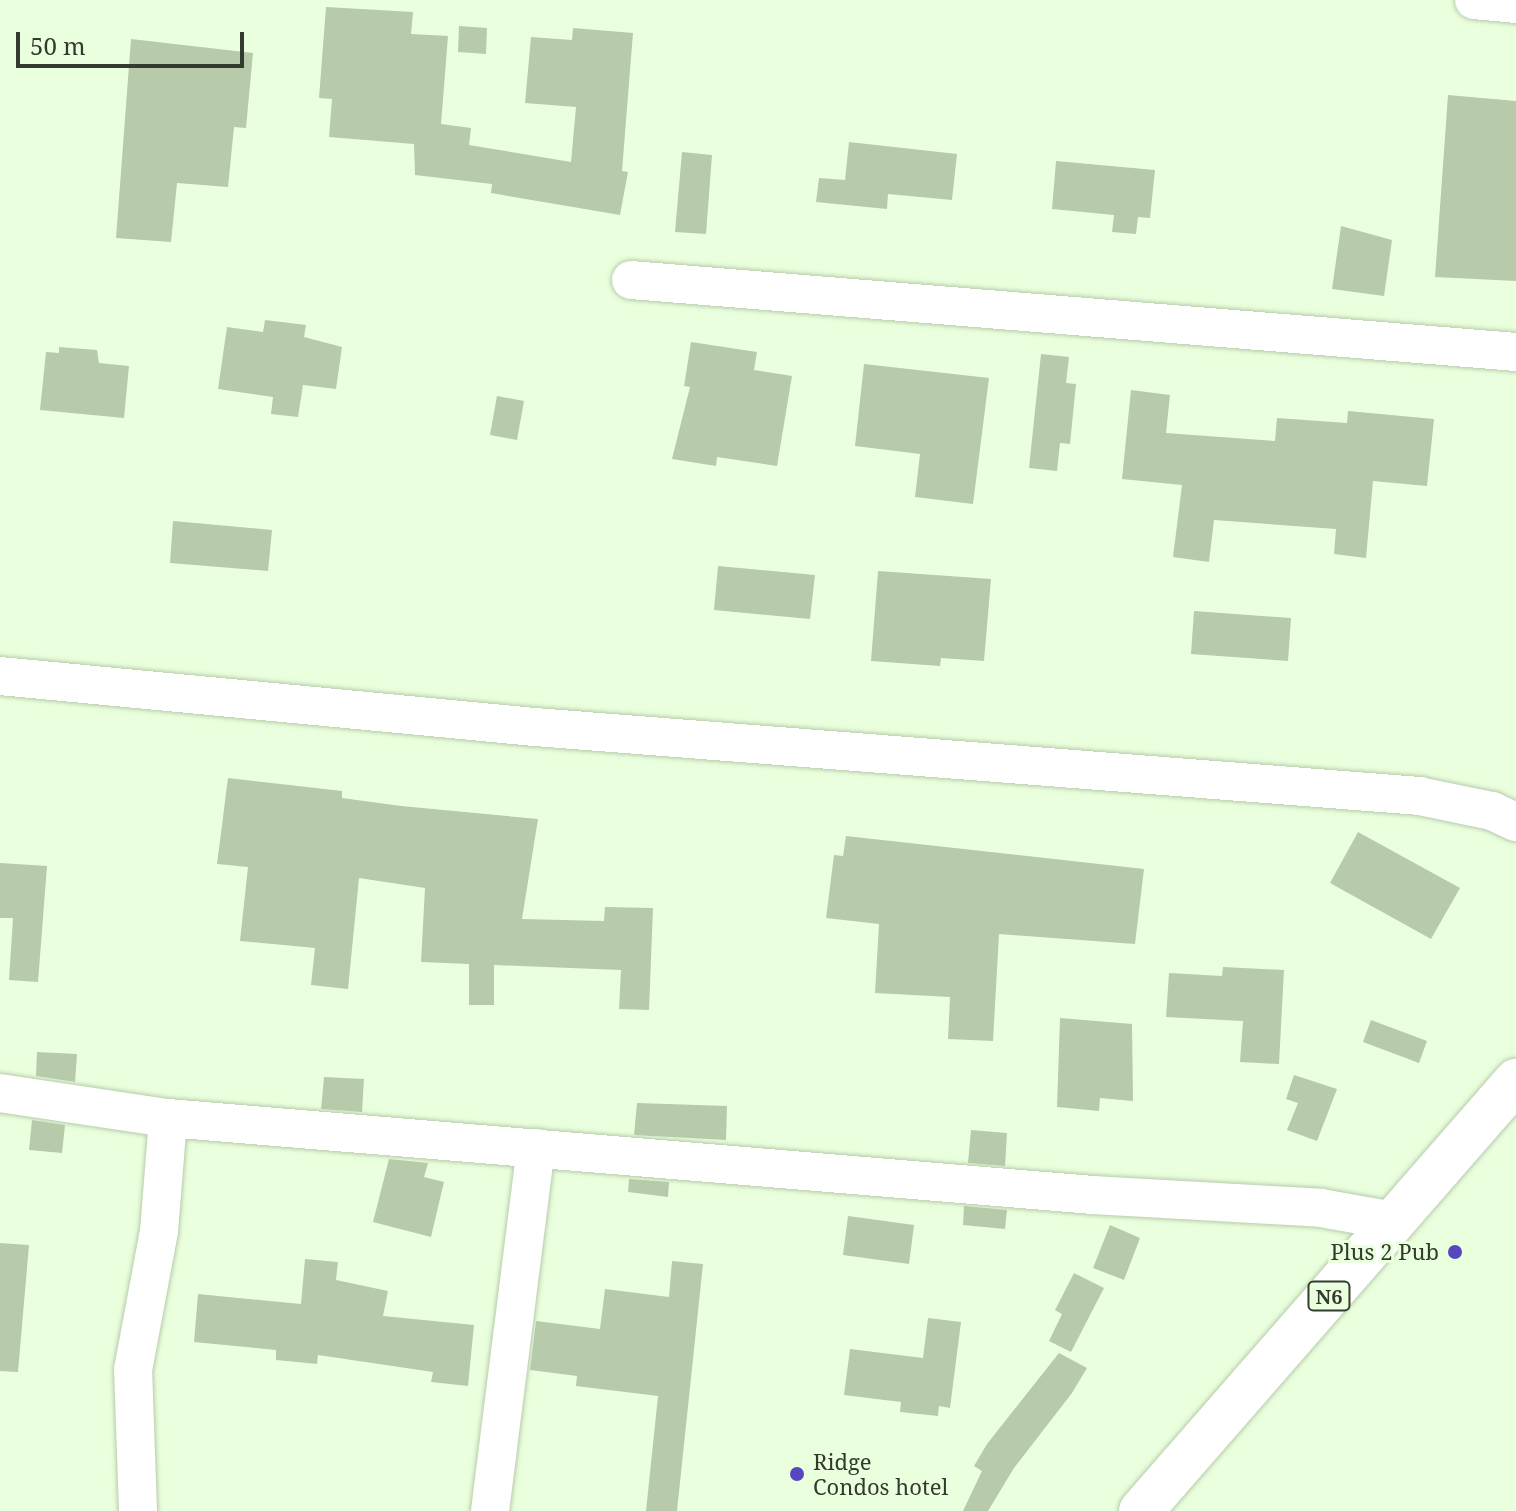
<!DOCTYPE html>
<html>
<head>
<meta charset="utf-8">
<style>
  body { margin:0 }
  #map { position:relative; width:1516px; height:1511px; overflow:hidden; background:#eaffdd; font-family:"Noto Serif",serif }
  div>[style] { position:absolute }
  .building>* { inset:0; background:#b7cbab }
  .roads { filter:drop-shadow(0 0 2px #b7ccab) drop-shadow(0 0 2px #b7ccab) }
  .minor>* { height:38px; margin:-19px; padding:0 19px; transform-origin:19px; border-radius:19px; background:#fff }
  .highway>* { height:44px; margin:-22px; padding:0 22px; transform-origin:22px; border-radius:22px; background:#fff }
  .dots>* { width:22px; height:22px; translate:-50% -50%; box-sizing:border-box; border:4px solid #eaffdd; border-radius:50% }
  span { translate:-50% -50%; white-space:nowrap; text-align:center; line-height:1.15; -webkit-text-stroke:6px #eaffdd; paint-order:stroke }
  .shield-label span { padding:2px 6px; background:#eaffdd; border:2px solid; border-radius:6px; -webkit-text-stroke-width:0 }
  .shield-label { font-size:20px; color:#333b2e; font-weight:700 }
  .poi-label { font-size:22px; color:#333b2e }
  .right { translate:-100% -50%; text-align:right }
  .left { translate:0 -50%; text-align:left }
  .scale { position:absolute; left:16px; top:32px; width:228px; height:36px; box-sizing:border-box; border:4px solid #333b2e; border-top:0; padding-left:10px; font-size:24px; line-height:28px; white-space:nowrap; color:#333b2e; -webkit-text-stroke:6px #eaffdd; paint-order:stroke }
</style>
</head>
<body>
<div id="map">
  <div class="building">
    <div style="clip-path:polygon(326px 7px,413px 12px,411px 34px,448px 36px,441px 124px,471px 128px,469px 145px,571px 162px,576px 107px,525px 103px,531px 37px,572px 40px,573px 28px,633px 33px,622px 171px,628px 172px,620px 215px,491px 193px,492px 184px,415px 175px,414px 144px,329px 137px,332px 99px,319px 98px)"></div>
    <div style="clip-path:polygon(459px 26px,487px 28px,486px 54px,458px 52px)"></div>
    <div style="clip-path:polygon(131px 39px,253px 53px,246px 128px,234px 127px,228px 187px,177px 183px,171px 242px,116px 238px)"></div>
    <div style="clip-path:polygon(1448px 95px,1516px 101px,1516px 281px,1435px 277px)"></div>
    <div style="clip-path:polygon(849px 142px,957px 154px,952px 200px,888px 194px,887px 209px,816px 202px,819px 178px,845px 180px)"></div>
    <div style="clip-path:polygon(682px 152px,712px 155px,706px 234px,675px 232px)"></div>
    <div style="clip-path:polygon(1056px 161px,1155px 170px,1150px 218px,1138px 217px,1136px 234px,1112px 232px,1114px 215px,1052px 209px)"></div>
    <div style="clip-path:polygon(1341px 226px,1392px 240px,1384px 296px,1332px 289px)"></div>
    <div style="clip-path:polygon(265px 320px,306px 325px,304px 337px,342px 347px,336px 389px,303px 385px,298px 417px,271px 414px,273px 397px,218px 389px,227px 327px,263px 332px)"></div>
    <div style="clip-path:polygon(691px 342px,757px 352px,754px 370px,792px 376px,777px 466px,717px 457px,716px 466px,672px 459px,690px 387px,684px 386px)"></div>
    <div style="clip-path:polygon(59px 347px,97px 350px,99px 363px,129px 366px,124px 418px,40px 410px,46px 352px,59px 353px)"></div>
    <div style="clip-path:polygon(1041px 354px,1069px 357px,1066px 383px,1076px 384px,1070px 444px,1060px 443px,1057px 471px,1029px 468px)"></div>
    <div style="clip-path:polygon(864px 364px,989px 378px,973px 504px,915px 497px,920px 454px,855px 446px)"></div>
    <div style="clip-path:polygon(1131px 390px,1170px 395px,1166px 433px,1275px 441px,1277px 418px,1347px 423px,1348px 411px,1434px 419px,1427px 486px,1373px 481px,1366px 558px,1334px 554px,1336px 529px,1214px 520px,1209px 562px,1173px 557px,1182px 485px,1122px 479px)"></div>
    <div style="clip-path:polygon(497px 396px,524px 401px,517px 440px,490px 435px)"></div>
    <div style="clip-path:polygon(173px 521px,272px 530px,268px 571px,170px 563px)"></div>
    <div style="clip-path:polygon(718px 566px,815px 575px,810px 619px,714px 610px)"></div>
    <div style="clip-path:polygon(878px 571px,991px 579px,984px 661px,941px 658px,940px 666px,871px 661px)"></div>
    <div style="clip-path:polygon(1194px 611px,1291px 618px,1288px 661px,1191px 654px)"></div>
    <div style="clip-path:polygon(228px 778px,342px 791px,342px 798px,401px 806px,538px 819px,522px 919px,604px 921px,605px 907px,653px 908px,649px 1010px,619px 1009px,621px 970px,494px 965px,494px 1005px,469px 1005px,469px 964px,421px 962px,425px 888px,359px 878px,348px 989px,311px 985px,315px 948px,240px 941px,248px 867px,217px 864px)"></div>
    <div style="clip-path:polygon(1358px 832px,1460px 888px,1431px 939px,1330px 883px)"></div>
    <div style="clip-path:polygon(846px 836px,1144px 869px,1135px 944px,999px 934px,993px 1041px,948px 1039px,950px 997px,875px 993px,879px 924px,826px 918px,834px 855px,843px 856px)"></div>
    <div style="clip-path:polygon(0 863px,47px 866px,38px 982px,9px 980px,13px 918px,0 918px)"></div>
    <div style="clip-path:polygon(1223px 967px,1284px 970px,1279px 1064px,1240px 1062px,1243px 1021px,1166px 1017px,1169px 973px,1222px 976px)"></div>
    <div style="clip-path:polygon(1060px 1018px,1132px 1024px,1133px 1101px,1100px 1098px,1099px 1111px,1057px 1107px)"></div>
    <div style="clip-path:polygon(1371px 1020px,1427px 1041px,1419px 1063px,1363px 1042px)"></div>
    <div style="clip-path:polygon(37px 1052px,77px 1054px,75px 1082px,36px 1076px)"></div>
    <div style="clip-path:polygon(1294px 1075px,1337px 1089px,1317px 1141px,1287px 1130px,1298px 1103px,1286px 1099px)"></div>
    <div style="clip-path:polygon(324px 1077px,364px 1079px,362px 1112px,321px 1109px)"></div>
    <div style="clip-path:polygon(637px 1103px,727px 1106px,726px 1140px,634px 1135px)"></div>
    <div style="clip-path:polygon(32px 1120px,65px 1125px,62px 1153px,29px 1150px)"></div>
    <div style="clip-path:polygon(971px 1130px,1007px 1133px,1005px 1166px,968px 1163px)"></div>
    <div style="clip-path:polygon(389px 1159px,428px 1163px,424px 1177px,444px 1182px,431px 1237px,373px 1222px)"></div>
    <div style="clip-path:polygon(629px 1179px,669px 1182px,668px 1197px,628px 1192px)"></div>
    <div style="clip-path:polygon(964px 1206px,1007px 1210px,1005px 1229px,963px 1225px)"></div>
    <div style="clip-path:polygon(848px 1216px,914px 1225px,909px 1264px,843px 1255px)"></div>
    <div style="clip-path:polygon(1110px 1225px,1140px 1238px,1124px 1280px,1093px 1268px)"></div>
    <div style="clip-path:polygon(0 1243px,29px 1245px,18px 1372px,0 1371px)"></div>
    <div style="clip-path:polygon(305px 1259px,338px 1262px,336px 1280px,388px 1291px,383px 1316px,474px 1325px,468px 1386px,431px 1382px,433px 1372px,318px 1355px,317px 1364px,276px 1360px,276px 1350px,194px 1342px,198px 1294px,301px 1304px)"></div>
    <div style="clip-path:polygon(672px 1261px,703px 1264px,677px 1511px,646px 1511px,658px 1396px,576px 1386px,577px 1376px,530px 1370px,536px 1321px,600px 1329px,605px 1289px,669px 1297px)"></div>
    <div style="clip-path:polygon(1074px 1273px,1104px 1288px,1071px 1352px,1049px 1341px,1062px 1314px,1055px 1310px)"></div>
    <div style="clip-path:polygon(928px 1318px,961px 1322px,950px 1408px,939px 1406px,938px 1416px,900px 1412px,901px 1402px,844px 1395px,850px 1349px,923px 1358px)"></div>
    <div style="clip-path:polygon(1059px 1353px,1087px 1368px,1072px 1393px,1014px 1468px,988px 1511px,963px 1511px,982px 1471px,974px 1466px,987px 1444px)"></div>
  </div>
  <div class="roads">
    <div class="minor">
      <div style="left:1474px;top:0;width:42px;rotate:5.4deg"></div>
      <div style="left:631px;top:280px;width:888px;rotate:4.65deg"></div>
      <div style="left:0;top:676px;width:537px;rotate:5.45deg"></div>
      <div style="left:535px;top:727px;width:887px;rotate:4.46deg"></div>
      <div style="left:1419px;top:796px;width:75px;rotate:11.6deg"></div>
      <div style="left:1492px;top:811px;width:26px;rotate:25deg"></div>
      <div style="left:0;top:1093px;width:170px;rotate:8.5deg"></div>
      <div style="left:168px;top:1118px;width:927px;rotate:4.76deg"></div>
      <div style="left:1092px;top:1195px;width:229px;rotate:3.2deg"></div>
      <div style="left:1321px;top:1208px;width:74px;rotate:10.1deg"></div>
      <div style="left:138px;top:1511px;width:141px;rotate:-92deg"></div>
      <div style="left:133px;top:1370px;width:141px;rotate:-79.4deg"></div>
      <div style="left:159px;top:1231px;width:113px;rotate:-85.4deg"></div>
      <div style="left:490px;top:1511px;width:366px;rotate:-82.8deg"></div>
    </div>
    <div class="highway">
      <div style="left:1141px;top:1511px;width:571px;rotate:-48.91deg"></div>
    </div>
  </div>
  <div class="dots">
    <div style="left:1455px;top:1252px;background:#5747bf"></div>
    <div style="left:797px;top:1474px;background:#5747bf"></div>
  </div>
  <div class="shield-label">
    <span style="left:1329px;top:1296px">N6</span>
  </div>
  <div class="poi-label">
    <span class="right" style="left:1439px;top:1252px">Plus 2 Pub</span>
    <span class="left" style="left:813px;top:1474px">Ridge<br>Condos hotel</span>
  </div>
  <div class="scale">50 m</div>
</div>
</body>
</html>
